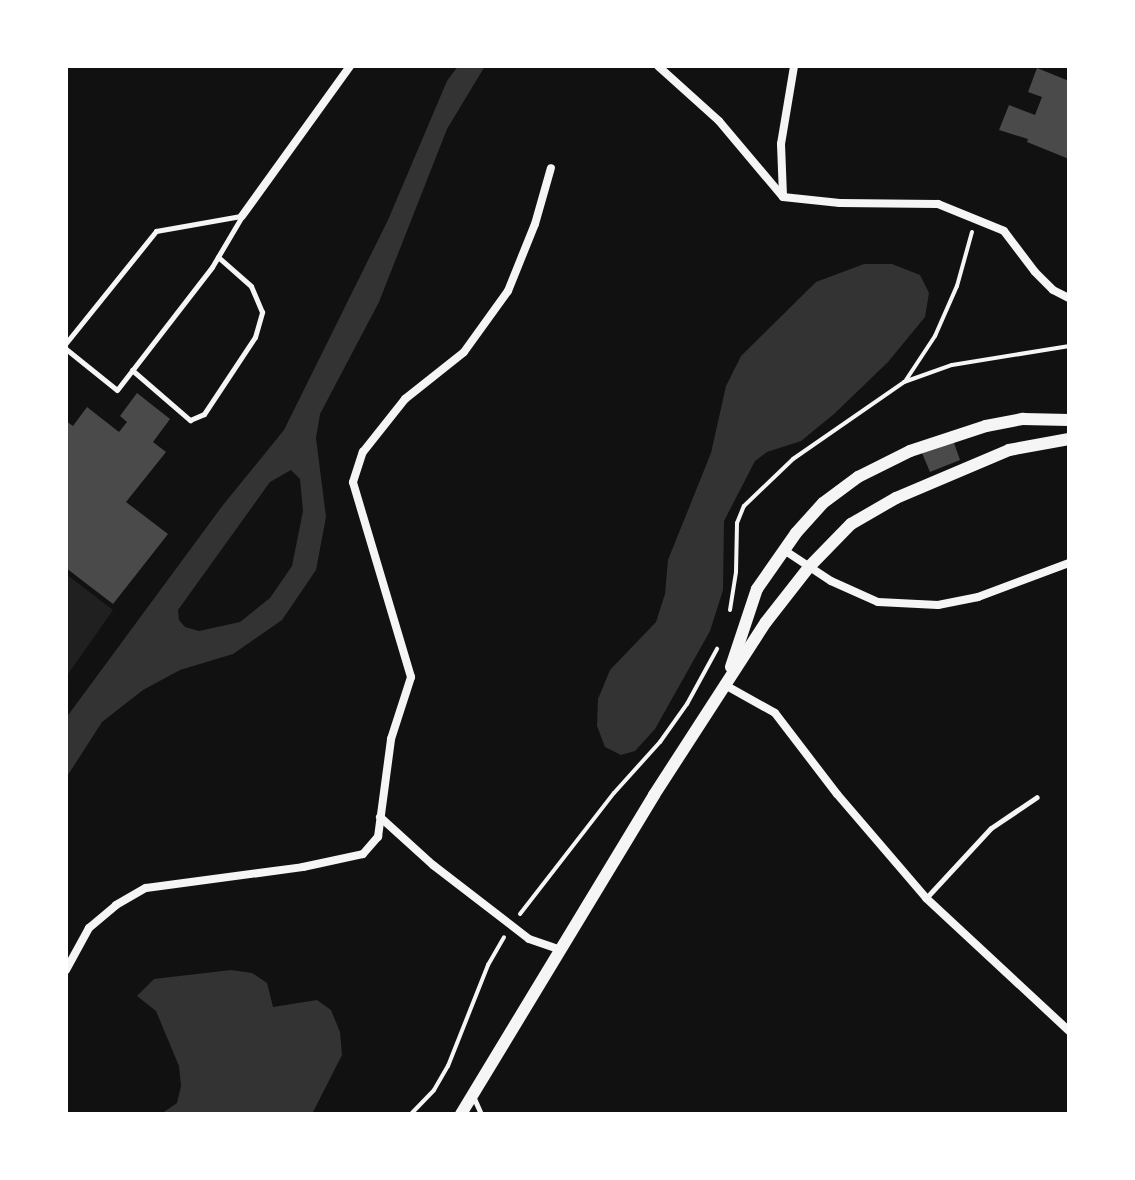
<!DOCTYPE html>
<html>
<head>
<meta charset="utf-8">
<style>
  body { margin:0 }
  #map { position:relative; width:1135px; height:1180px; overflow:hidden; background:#111; font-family:"IBM Plex Sans",sans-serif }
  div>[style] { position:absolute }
  .green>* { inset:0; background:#202020 }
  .water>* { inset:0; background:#333 }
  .building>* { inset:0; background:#4a4a4a }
  .path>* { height:4px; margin:-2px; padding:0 2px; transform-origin:2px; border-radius:2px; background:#f5f5f5 }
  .service>* { height:5px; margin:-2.5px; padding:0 2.5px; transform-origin:2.5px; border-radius:2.5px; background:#f5f5f5 }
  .minor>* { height:8px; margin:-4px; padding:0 4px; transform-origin:4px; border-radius:4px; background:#f5f5f5 }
  .tertiary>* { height:12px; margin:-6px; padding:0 6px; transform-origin:6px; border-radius:6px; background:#f5f5f5 }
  span { translate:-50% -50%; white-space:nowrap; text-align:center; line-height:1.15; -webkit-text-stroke:6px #fff; paint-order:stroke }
  .frame { position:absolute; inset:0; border:68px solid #fff; pointer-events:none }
</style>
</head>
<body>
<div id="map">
  <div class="green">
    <div style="clip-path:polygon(66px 574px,113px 610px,66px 677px)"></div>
  </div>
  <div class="water">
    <div style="clip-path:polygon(evenodd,458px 66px,485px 66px,447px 129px,379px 302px,320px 414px,316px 438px,326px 517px,316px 570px,282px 620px,233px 654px,180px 670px,143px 690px,102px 722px,66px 778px,66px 718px,223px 505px,284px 430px,388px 220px,447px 81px,458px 66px,291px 470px,300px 479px,303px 511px,292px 566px,270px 598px,240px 622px,199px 631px,185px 627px,179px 620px,178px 610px,270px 482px,291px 470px)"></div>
    <div style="clip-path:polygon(864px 264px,892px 264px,920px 275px,929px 293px,925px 317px,888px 362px,834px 414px,801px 441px,767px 452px,755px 461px,724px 521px,723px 590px,710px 631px,655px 729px,635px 751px,621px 755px,605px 747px,597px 726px,598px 699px,610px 670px,656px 622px,665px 594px,668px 560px,711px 453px,726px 386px,741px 356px,816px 282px)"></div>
    <div style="clip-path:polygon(231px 970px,252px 973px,267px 983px,273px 1007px,317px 1000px,331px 1010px,340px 1032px,342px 1055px,312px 1114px,161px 1114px,177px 1103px,181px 1086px,179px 1066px,156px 1011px,137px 996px,154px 979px)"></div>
  </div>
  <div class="building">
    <div style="clip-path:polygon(1037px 68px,1069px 81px,1069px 159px,1027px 142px,1028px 139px,999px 130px,1009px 105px,1035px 115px,1042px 97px,1028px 92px)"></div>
    <div style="clip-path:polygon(137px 393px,170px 419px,153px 442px,166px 452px,126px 502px,168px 534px,113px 604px,66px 568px,66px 421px,73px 426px,87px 407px,119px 432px,127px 422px,120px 416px)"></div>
    <div style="clip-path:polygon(953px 440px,960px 460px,930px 472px,922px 453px)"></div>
  </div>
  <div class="path">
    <div style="left:906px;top:380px;width:53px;rotate:-56.6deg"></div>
    <div style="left:935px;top:336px;width:55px;rotate:-66.3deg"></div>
    <div style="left:957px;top:286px;width:56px;rotate:-74.5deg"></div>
    <div style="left:730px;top:610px;width:38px;rotate:-81deg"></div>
    <div style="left:736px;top:572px;width:49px;rotate:-88.8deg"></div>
    <div style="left:737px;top:523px;width:18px;rotate:-68deg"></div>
    <div style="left:744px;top:506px;width:68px;rotate:-43.8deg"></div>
    <div style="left:793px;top:459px;width:135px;rotate:-34.7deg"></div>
    <div style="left:904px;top:382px;width:51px;rotate:-19.5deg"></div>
    <div style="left:952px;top:365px;width:119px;rotate:-9.2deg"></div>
    <div style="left:520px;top:914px;width:153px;rotate:-52.2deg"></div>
    <div style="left:614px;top:793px;width:69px;rotate:-48deg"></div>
    <div style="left:660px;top:742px;width:47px;rotate:-54.6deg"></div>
    <div style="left:687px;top:704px;width:63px;rotate:-61.4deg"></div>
    <div style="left:411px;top:1114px;width:33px;rotate:-46deg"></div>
    <div style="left:434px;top:1090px;width:28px;rotate:-60deg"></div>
    <div style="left:448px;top:1066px;width:109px;rotate:-68.4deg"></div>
    <div style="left:488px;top:965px;width:32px;rotate:-60deg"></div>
  </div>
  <div class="service">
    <div style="left:66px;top:343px;width:144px;rotate:-51.2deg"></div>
    <div style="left:156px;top:231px;width:86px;rotate:-10deg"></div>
    <div style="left:66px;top:349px;width:65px;rotate:38.8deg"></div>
    <div style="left:117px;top:390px;width:155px;rotate:-52.3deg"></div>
    <div style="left:212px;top:267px;width:59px;rotate:-59.5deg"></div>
    <div style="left:132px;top:370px;width:77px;rotate:40.8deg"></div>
    <div style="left:190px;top:420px;width:15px;rotate:-23deg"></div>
    <div style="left:204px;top:414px;width:92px;rotate:-56.5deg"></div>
    <div style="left:255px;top:337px;width:26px;rotate:-74deg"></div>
    <div style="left:262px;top:312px;width:28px;rotate:-113deg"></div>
    <div style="left:251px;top:286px;width:44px;rotate:-138.7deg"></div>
    <div style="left:927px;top:897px;width:94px;rotate:-47.2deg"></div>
    <div style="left:991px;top:828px;width:55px;rotate:-34deg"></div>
    <div style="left:473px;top:1096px;width:20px;rotate:66deg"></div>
  </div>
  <div class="minor">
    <div style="left:658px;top:66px;width:82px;rotate:42deg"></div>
    <div style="left:719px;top:121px;width:99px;rotate:49.9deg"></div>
    <div style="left:783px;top:197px;width:57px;rotate:6deg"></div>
    <div style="left:840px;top:203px;width:98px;rotate:0.6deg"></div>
    <div style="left:938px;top:204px;width:71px;rotate:22.2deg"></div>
    <div style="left:1004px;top:231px;width:51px;rotate:52.9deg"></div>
    <div style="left:1035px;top:272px;width:25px;rotate:45deg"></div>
    <div style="left:1053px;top:290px;width:18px;rotate:27deg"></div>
    <div style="left:783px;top:196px;width:52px;rotate:-92.2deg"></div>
    <div style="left:781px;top:144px;width:79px;rotate:-80.5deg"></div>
    <div style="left:242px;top:216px;width:185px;rotate:-54.2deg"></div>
    <div style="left:784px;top:550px;width:56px;rotate:33.4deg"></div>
    <div style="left:831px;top:581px;width:51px;rotate:24.1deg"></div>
    <div style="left:878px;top:602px;width:60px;rotate:2.9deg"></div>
    <div style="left:938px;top:605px;width:41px;rotate:-11.3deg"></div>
    <div style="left:978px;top:597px;width:97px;rotate:-20.5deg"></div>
    <div style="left:725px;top:685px;width:57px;rotate:29.2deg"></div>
    <div style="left:775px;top:713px;width:102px;rotate:52.6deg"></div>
    <div style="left:837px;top:794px;width:137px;rotate:49.4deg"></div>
    <div style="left:926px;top:898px;width:195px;rotate:42.9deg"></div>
    <div style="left:380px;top:817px;width:72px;rotate:42.2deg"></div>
    <div style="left:433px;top:865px;width:121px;rotate:37.6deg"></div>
    <div style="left:529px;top:939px;width:34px;rotate:19deg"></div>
    <div style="left:66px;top:970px;width:48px;rotate:-61.3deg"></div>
    <div style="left:89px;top:928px;width:35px;rotate:-40deg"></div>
    <div style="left:116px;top:905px;width:34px;rotate:-30deg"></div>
    <div style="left:146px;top:888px;width:158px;rotate:-7.6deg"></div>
    <div style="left:303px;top:867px;width:61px;rotate:-12.2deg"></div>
    <div style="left:363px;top:854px;width:23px;rotate:-49deg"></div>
    <div style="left:378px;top:837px;width:99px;rotate:-82.4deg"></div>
    <div style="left:391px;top:739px;width:65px;rotate:-72.1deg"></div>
    <div style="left:411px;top:677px;width:203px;rotate:-106.6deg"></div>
    <div style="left:353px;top:482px;width:32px;rotate:-72deg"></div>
    <div style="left:363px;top:452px;width:68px;rotate:-51.6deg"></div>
    <div style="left:405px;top:399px;width:75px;rotate:-38.5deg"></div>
    <div style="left:464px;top:352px;width:75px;rotate:-54.2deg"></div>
    <div style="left:508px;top:291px;width:72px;rotate:-68.1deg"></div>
    <div style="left:535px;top:224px;width:58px;rotate:-74.1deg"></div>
  </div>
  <div class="tertiary">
    <div style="left:731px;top:667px;width:82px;rotate:-71.6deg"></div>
    <div style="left:757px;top:589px;width:68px;rotate:-55.1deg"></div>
    <div style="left:796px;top:533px;width:40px;rotate:-48deg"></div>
    <div style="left:823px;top:503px;width:44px;rotate:-36.6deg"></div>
    <div style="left:858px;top:477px;width:58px;rotate:-26.6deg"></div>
    <div style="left:910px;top:451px;width:80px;rotate:-18.2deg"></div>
    <div style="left:986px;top:426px;width:38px;rotate:-11deg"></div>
    <div style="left:1023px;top:419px;width:46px;rotate:1.2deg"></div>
    <div style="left:461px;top:1114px;width:373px;rotate:-58.8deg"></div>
    <div style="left:654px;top:795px;width:206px;rotate:-57.1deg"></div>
    <div style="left:766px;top:622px;width:70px;rotate:-52deg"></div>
    <div style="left:809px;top:567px;width:60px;rotate:-45.7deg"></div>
    <div style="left:851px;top:524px;width:52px;rotate:-30deg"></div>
    <div style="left:896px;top:498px;width:123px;rotate:-23deg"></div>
    <div style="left:1009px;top:450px;width:61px;rotate:-10.4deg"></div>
  </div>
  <div class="frame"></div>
</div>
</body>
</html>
